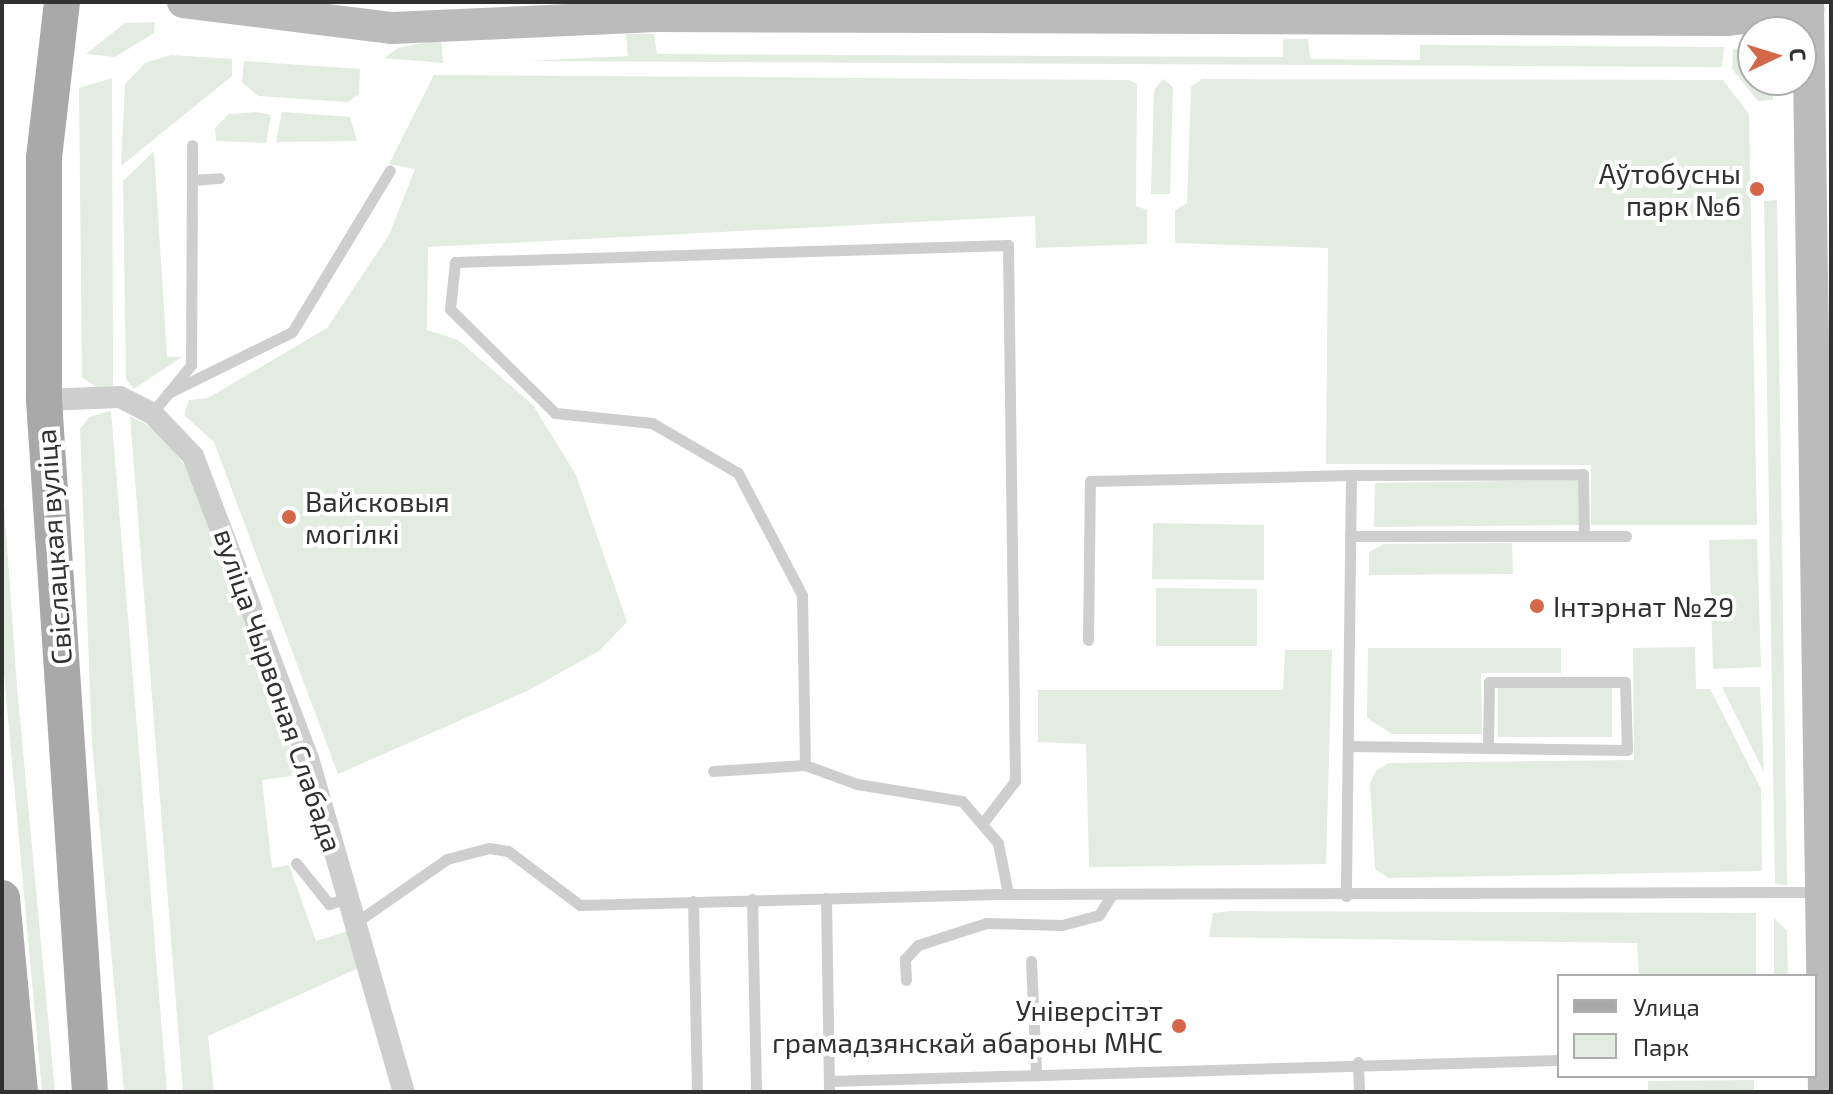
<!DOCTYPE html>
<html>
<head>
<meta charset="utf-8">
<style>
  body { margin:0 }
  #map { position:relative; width:1833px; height:1094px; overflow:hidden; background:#fff; font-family:"Exo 2",sans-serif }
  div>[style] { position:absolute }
  .green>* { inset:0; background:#e3ece0 }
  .service>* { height:11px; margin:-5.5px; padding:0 5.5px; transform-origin:5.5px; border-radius:5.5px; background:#cecece }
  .minor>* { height:22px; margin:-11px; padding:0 11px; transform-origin:11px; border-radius:11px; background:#cecece }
  .secondary>* { height:32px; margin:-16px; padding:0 16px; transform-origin:16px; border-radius:16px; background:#bbb }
  .primary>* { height:36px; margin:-18px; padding:0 18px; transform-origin:18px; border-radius:18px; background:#a9a9a9 }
  .dots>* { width:22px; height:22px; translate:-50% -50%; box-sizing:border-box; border:4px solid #fff; border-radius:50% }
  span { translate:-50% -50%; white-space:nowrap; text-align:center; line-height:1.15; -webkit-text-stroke:8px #fff; paint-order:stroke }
  .poi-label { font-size:28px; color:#313131 }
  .right { translate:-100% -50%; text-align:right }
  .left { translate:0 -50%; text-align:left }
  .street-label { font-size:28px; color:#313131 }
  .frame { position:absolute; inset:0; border:4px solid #313131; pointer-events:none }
  .legend { position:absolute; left:1557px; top:974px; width:260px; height:104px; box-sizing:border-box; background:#fff; border:2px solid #adadad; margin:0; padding:10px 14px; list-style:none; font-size:24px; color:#313131 }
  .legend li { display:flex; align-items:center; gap:16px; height:40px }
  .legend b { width:40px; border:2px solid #adadad }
  .north { position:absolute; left:1737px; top:16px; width:80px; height:80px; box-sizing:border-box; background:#fff; border:2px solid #adadad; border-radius:50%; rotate:86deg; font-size:22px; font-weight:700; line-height:32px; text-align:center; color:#313131 }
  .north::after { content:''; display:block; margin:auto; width:28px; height:36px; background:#d36747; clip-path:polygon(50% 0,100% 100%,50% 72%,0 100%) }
</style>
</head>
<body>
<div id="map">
  <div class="green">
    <div style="clip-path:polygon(155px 22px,154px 33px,115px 57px,86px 54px,125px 23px)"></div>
    <div style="clip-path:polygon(626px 34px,654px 34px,657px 54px,1283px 57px,1283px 39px,1308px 39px,1310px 59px,1420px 60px,1420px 45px,1724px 47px,1722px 67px,527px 61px,628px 56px)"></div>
    <div style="clip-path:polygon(441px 39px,443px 63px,384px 58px,398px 48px)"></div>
    <div style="clip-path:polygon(1733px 49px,1753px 52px,1753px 80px,1772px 80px,1773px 100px,1758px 101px,1732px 69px)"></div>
    <div style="clip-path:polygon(171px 55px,232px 59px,232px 76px,121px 166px,125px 84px,145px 63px)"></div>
    <div style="clip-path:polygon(244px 61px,360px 69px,359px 94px,348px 102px,258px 96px,242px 82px)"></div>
    <div style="clip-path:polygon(434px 75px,1129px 80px,1137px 84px,1136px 206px,1147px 210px,1147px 244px,1036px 248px,1035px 216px,428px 247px,427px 330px,458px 340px,533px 405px,576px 475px,627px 622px,599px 651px,527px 691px,338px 774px,214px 442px,184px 415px,189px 400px,208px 398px,327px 328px,389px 235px,415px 169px,389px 164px)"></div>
    <div style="clip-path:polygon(112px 78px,113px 386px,96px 387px,82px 377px,79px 88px)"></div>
    <div style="clip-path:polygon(1163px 79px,1173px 87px,1170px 194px,1151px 194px,1154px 90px)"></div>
    <div style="clip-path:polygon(1202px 79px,1723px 80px,1749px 114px,1757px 525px,1591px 525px,1591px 465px,1326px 464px,1328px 248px,1175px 243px,1175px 210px,1187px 203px,1191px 87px)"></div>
    <div style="clip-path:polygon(257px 112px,271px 115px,266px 143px,216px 141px,215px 128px,229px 114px)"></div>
    <div style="clip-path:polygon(282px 112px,350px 117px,357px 141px,276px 142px)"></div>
    <div style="clip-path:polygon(154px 151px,167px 357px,182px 357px,134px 389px,126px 379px,123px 181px)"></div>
    <div style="clip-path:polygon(1777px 200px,1787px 885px,1775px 884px,1764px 201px)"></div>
    <div style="clip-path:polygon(111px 411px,167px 1092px,124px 1092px,92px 743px,80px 429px,89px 417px)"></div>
    <div style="clip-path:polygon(130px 416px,159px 431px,188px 470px,300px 775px,262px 780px,272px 868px,289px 865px,316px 941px,354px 929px,365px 965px,208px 1036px,214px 1092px,183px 1092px)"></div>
    <div style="clip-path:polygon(2px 475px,17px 687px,55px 1092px,42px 1092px,2px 652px)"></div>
    <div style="clip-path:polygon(1580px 480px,1580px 525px,1374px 527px,1375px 483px)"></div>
    <div style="clip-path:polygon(1153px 523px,1264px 525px,1264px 580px,1152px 579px)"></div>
    <div style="clip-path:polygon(1757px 539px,1761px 667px,1713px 669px,1709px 540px)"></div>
    <div style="clip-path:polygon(1512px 543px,1513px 574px,1369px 575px,1369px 552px,1384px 544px)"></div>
    <div style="clip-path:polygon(1156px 588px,1257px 589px,1257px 646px,1156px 646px)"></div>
    <div style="clip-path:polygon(1695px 647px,1696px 689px,1710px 689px,1761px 789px,1762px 871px,1388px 878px,1375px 869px,1370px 783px,1376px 771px,1389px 763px,1634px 760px,1633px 648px)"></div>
    <div style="clip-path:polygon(1368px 648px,1561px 648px,1561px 673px,1481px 673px,1482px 734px,1392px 734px,1367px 718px)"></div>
    <div style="clip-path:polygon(1285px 650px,1332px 650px,1326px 864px,1089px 867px,1086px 744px,1038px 742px,1038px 690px,1283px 690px)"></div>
    <div style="clip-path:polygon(1722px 687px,1760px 687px,1764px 772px)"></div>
    <div style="clip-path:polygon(1498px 688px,1612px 688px,1612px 737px,1498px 737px)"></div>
    <div style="clip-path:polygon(1231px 911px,1756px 913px,1756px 976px,1639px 976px,1637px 943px,1209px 937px,1213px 913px)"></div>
    <div style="clip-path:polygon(1774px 918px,1787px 931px,1788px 976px,1774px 976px)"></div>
    <div style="clip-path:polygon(1754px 1080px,1754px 1092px,1648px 1092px,1648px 1081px)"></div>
  </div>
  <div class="service">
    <div style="left:192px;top:180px;width:27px;rotate:-4deg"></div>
    <div style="left:168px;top:393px;width:138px;rotate:-26.2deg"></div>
    <div style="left:292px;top:332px;width:189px;rotate:-58.8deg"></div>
    <div style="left:152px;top:413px;width:62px;rotate:-50.9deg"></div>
    <div style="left:191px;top:365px;width:220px;rotate:-89.7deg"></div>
    <div style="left:1351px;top:475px;width:232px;rotate:-0.2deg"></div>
    <div style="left:1583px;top:474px;width:62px;rotate:89.1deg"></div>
    <div style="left:1350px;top:536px;width:276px"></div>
    <div style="left:1088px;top:640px;width:159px;rotate:-89.3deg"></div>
    <div style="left:1090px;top:481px;width:261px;rotate:-1.3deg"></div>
    <div style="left:1351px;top:475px;width:421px;rotate:90.7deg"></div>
    <div style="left:1348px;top:746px;width:279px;rotate:0.8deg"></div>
    <div style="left:1627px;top:750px;width:68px;rotate:-91.7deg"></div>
    <div style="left:1625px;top:682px;width:136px;rotate:180deg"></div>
    <div style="left:1489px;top:682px;width:66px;rotate:90.9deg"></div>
    <div style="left:713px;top:771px;width:92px;rotate:-3.7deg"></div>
    <div style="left:982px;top:824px;width:54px;rotate:-52.5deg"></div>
    <div style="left:1015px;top:781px;width:536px;rotate:-90.75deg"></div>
    <div style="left:1008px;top:245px;width:553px;rotate:178.24deg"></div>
    <div style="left:455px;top:262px;width:47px;rotate:96.1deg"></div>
    <div style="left:450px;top:309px;width:148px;rotate:44.7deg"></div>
    <div style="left:555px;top:413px;width:98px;rotate:5.9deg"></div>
    <div style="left:652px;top:423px;width:99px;rotate:30.2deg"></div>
    <div style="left:738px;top:473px;width:138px;rotate:62.3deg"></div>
    <div style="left:802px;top:595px;width:170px;rotate:89deg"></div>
    <div style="left:805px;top:765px;width:55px;rotate:20.1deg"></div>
    <div style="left:857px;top:784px;width:106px;rotate:9.2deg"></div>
    <div style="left:962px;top:801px;width:55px;rotate:49.4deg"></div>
    <div style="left:998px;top:843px;width:52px;rotate:78.9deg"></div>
    <div style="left:296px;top:863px;width:53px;rotate:51.2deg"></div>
    <div style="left:329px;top:904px;width:22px;rotate:-18deg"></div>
    <div style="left:826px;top:898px;width:194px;rotate:89.1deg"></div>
    <div style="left:752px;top:899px;width:193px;rotate:88.8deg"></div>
    <div style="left:693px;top:901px;width:191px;rotate:88.8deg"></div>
    <div style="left:358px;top:921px;width:108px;rotate:-34.9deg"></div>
    <div style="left:447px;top:859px;width:43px;rotate:-14.7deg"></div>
    <div style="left:489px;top:848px;width:19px;rotate:9deg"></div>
    <div style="left:508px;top:851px;width:90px;rotate:36.9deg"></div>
    <div style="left:580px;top:905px;width:428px;rotate:-1.5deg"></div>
    <div style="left:1008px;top:894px;width:811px;rotate:-0.14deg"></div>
    <div style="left:1031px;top:961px;width:109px;rotate:87.4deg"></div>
    <div style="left:906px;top:980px;width:21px;rotate:-93deg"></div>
    <div style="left:905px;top:959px;width:19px;rotate:-47deg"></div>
    <div style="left:918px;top:945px;width:71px;rotate:-17.9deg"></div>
    <div style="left:986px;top:923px;width:76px;rotate:1.5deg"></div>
    <div style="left:1062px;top:925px;width:38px;rotate:-15deg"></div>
    <div style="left:1099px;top:915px;width:25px;rotate:-58deg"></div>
    <div style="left:1358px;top:1062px;width:30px;rotate:88deg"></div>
    <div style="left:829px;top:1081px;width:730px;rotate:-1.65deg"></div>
  </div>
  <div class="minor">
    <div style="left:44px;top:400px;width:76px;rotate:-2.3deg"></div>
    <div style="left:120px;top:397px;width:36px;rotate:27deg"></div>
    <div style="left:152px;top:413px;width:59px;rotate:46.4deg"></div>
    <div style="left:193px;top:456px;width:323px;rotate:69.2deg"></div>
    <div style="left:308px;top:758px;width:348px;rotate:74deg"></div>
  </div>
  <div class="secondary">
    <div style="left:183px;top:2px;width:211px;rotate:7.1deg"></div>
    <div style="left:392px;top:28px;width:265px;rotate:-2.6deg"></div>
    <div style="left:657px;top:16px;width:1070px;rotate:0.21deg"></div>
    <div style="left:1727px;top:20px;width:82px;rotate:-7deg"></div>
    <div style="left:1808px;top:2px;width:1090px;rotate:89.16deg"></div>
  </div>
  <div class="primary">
    <div style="left:62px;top:2px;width:157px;rotate:96.6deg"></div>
    <div style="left:44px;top:158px;width:242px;rotate:90deg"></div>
    <div style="left:44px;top:400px;width:694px;rotate:86.2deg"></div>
    <div style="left:2px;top:898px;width:195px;rotate:84.7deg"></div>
  </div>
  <div class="dots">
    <div style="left:1757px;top:189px;background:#d36747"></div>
    <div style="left:289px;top:517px;background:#d36747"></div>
    <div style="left:1537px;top:606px;background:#d36747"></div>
    <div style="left:1179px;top:1026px;background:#d36747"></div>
  </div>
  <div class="poi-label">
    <span class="right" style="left:1741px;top:189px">Аўтобусны<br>парк №6</span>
    <span class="left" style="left:305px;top:517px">Вайсковыя<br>могілкі</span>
    <span class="left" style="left:1553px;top:606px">Інтэрнат №29</span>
    <span class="right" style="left:1163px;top:1026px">Універсітэт<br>грамадзянскай абароны МНС</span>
  </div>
  <div class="street-label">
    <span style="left:53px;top:547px;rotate:-94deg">Свіслацкая вуліца</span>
    <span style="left:279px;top:690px;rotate:71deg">вуліца Чырвоная Слабада</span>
  </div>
  <div class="frame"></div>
  <ul class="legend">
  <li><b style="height:10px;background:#a9a9a9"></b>Улица</li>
  <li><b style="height:22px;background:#e3ece0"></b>Парк</li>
  </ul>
  <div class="north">С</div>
</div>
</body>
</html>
